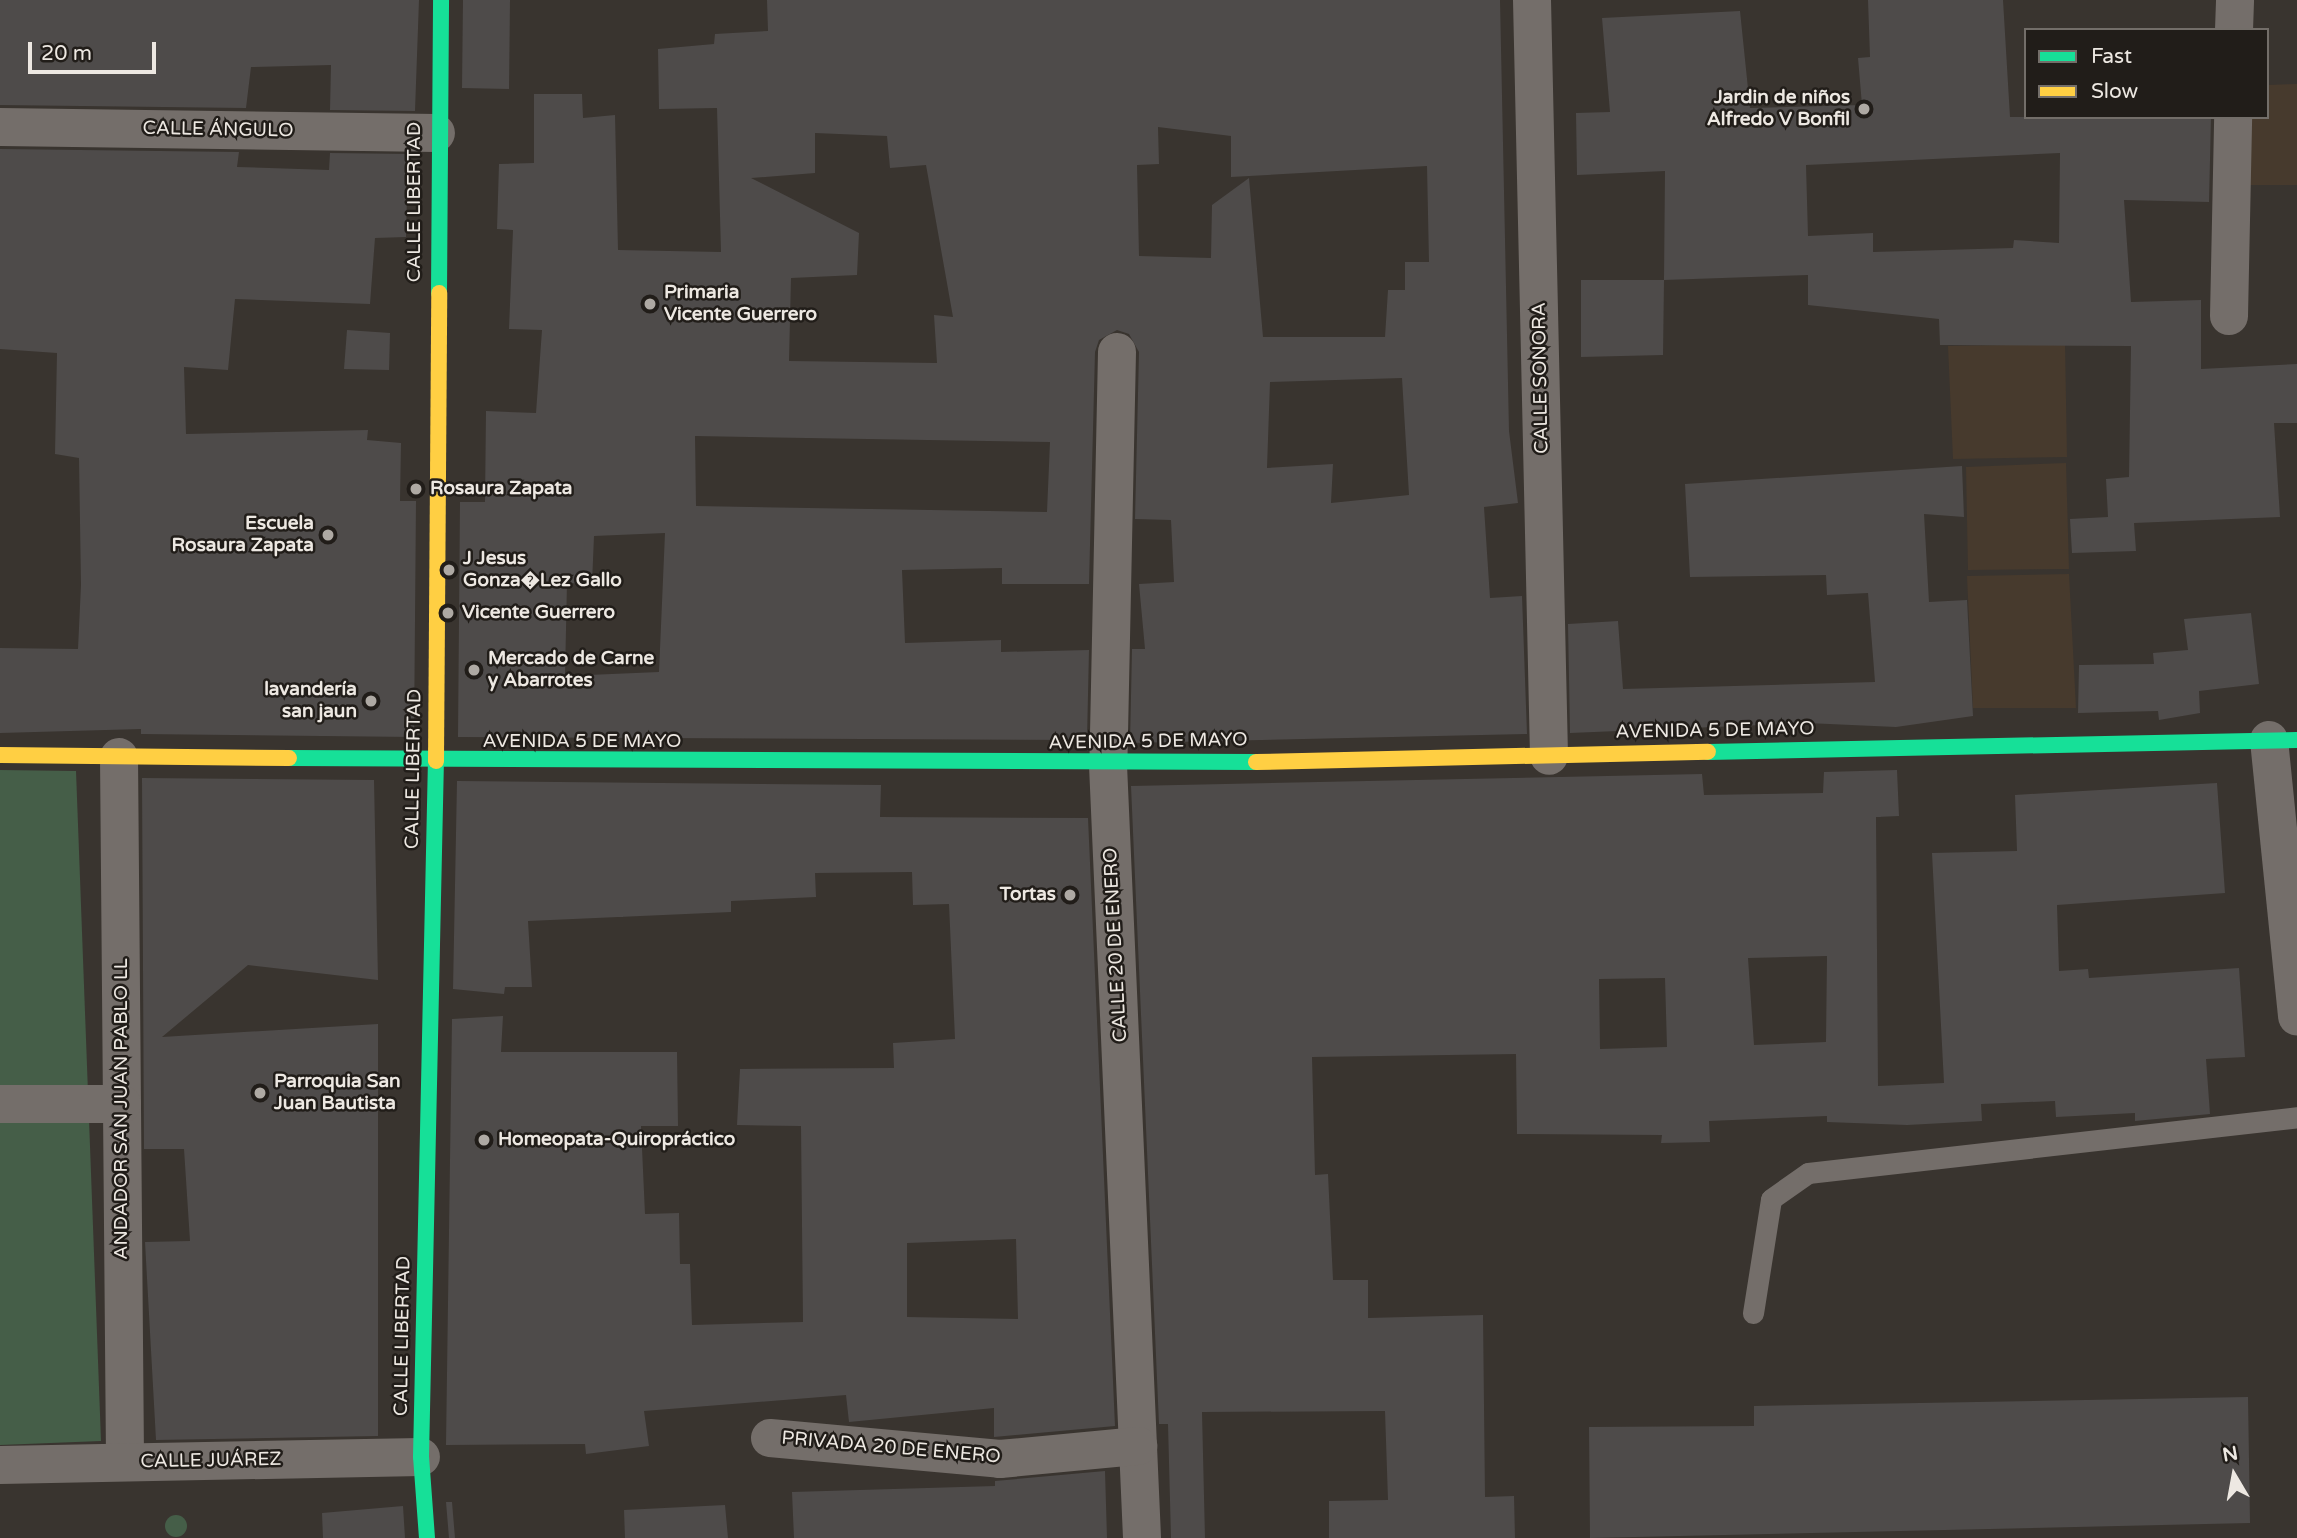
<!DOCTYPE html>
<html>
<head>
<meta charset="utf-8">
<style>
  body { margin:0 }
  #map { position:relative; width:2297px; height:1538px; overflow:hidden; background:#39342f; font-family:"Varela Round",sans-serif }
  div>[style] { position:absolute }
  .industrial>* { inset:0; background:#473a2d }
  .green>* { inset:0; background:#455e48 }
  .round { border-radius:50% }
  .building>* { inset:0; background:#4e4b4a }
  .lane>* { height:21px; margin:-10.5px; padding:0 10.5px; transform-origin:10.5px; border-radius:10.5px; background:#746e6a }
  .street>* { height:38px; margin:-19px; padding:0 19px; transform-origin:19px; border-radius:19px; background:#746e6a }
  .fast>* { height:16px; margin:-8px; padding:0 8px; transform-origin:8px; border-radius:8px; background:#16e098 }
  .slow>* { height:16px; margin:-8px; padding:0 8px; transform-origin:8px; border-radius:8px; background:#ffcf43 }
  .dots>* { width:19px; height:19px; translate:-50% -50%; box-sizing:border-box; border:4px solid #211d19; border-radius:50% }
  span { translate:-50% -50%; white-space:nowrap; text-align:center; line-height:1.15; -webkit-text-stroke:5px #211d19; paint-order:stroke }
  .poi-label { font-size:19px; color:#ede8e2; font-weight:700 }
  .right { translate:-100% -50%; text-align:right }
  .left { translate:0 -50%; text-align:left }
  .street-label { font-size:19px; color:#ede8e2 }
  .legend { position:absolute; left:2024px; top:28px; width:245px; height:91px; box-sizing:border-box; background:#211d19; border:2px solid #736e69; margin:0; padding:9px 12px; list-style:none; font-size:21px; color:#ede8e2 }
  .legend li { display:flex; align-items:center; gap:14px; height:35px }
  .legend b { width:35px; border:2px solid #736e69 }
  .north { position:absolute; left:2199px; top:1440px; width:70px; height:70px; -webkit-text-stroke:5px #211d19; paint-order:stroke; rotate:350deg; font-size:19px; font-weight:700; line-height:28px; text-align:center; color:#ede8e2 }
  .north::after { content:''; display:block; margin:auto; width:24px; height:32px; background:#ede8e2; clip-path:polygon(50% 0,100% 100%,50% 72%,0 100%) }
  .scale { position:absolute; left:28px; top:42px; width:128px; height:32px; box-sizing:border-box; border:4px solid #ede8e2; border-top:0; padding-left:9px; font-size:21px; line-height:24px; white-space:nowrap; color:#ede8e2; -webkit-text-stroke:5px #211d19; paint-order:stroke }
</style>
</head>
<body>
<div id="map">
  <div class="industrial">
    <div style="clip-path:polygon(2297px 84px,2297px 185px,2246px 185px,2247px 117px,2267px 117px,2267px 85px)"></div>
    <div style="clip-path:polygon(2065px 344px,2067px 457px,1953px 459px,1948px 346px)"></div>
    <div style="clip-path:polygon(2066px 463px,2069px 569px,1968px 570px,1966px 467px)"></div>
    <div style="clip-path:polygon(2069px 574px,2076px 708px,1973px 708px,1967px 576px)"></div>
  </div>
  <div class="green">
    <div style="clip-path:polygon(0 770px,76px 771px,101px 1441px,0 1445px)"></div>
    <div class="round" style="left:165px;top:1515px;width:22px;height:22px"></div>
  </div>
  <div class="building">
    <div style="clip-path:polygon(0 0,419px 0,415px 111px,330px 110px,331px 65px,251px 67px,246px 108px,0 105px)"></div>
    <div style="clip-path:polygon(463px 0,510px 0,509px 89px,462px 88px)"></div>
    <div style="clip-path:polygon(evenodd,767px 0,1500px 0,1509px 431px,1518px 503px,1484px 507px,1490px 598px,1522px 596px,1527px 734px,1130px 743px,1132px 649px,1145px 649px,1139px 584px,1174px 582px,1171px 520px,1135px 519px,1139px 352px,1129px 334px,1117px 330px,1099px 340px,1095px 352px,1089px 584px,1002px 584px,1002px 568px,902px 570px,905px 643px,1001px 640px,1001px 652px,1089px 650px,1087px 740px,458px 737px,460px 502px,485px 502px,486px 411px,536px 413px,542px 330px,509px 329px,513px 230px,497px 229px,499px 164px,534px 163px,534px 94px,582px 94px,583px 118px,615px 115px,618px 250px,721px 252px,717px 108px,659px 109px,658px 49px,714px 44px,715px 34px,768px 31px,767px 0,1158px 127px,1231px 136px,1231px 177px,1427px 166px,1429px 262px,1405px 262px,1405px 290px,1388px 290px,1385px 337px,1263px 337px,1249px 178px,1212px 205px,1211px 258px,1139px 256px,1137px 165px,1159px 164px,1158px 127px,767px 0,815px 133px,887px 136px,890px 168px,926px 165px,953px 317px,934px 315px,937px 363px,789px 361px,791px 278px,857px 275px,859px 233px,751px 178px,815px 173px,815px 133px,767px 0,1402px 378px,1409px 495px,1331px 503px,1333px 464px,1267px 468px,1270px 382px,1402px 378px,767px 0,695px 436px,1050px 442px,1047px 512px,696px 506px,695px 436px,767px 0,665px 533px,659px 672px,565px 676px,567px 583px,592px 584px,594px 536px,665px 533px)"></div>
    <div style="clip-path:polygon(evenodd,1868px 0,2003px 0,2010px 117px,2211px 117px,2209px 202px,2124px 200px,2131px 302px,2201px 300px,2201px 369px,2297px 364px,2297px 423px,2274px 423px,2280px 517px,2134px 523px,2136px 551px,2072px 553px,2070px 519px,2108px 517px,2106px 479px,2129px 477px,2131px 346px,1940px 345px,1939px 319px,1808px 305px,1808px 275px,1664px 280px,1665px 171px,1577px 175px,1576px 113px,1610px 112px,1602px 18px,1740px 11px,1750px 108px,1862px 105px,1858px 58px,1870px 57px,1868px 0,2060px 153px,2059px 243px,2014px 240px,2013px 248px,1873px 252px,1873px 233px,1808px 236px,1806px 165px,2060px 153px)"></div>
    <div style="clip-path:polygon(0 149px,239px 152px,237px 167px,329px 170px,330px 153px,408px 154px,406px 237px,375px 238px,370px 304px,235px 299px,228px 370px,184px 367px,186px 434px,368px 430px,367px 440px,401px 443px,400px 501px,416px 501px,414px 737px,141px 734px,141px 729px,0 733px,0 648px,78px 649px,81px 585px,79px 458px,55px 454px,57px 353px,0 349px)"></div>
    <div style="clip-path:polygon(1581px 280px,1664px 280px,1663px 355px,1581px 357px)"></div>
    <div style="clip-path:polygon(347px 330px,390px 333px,389px 370px,344px 369px)"></div>
    <div style="clip-path:polygon(1962px 466px,1964px 517px,1924px 514px,1929px 602px,1967px 600px,1973px 716px,1896px 727px,1807px 723px,1570px 733px,1568px 624px,1618px 621px,1623px 689px,1875px 682px,1868px 593px,1827px 595px,1826px 575px,1690px 577px,1685px 484px)"></div>
    <div style="clip-path:polygon(2251px 613px,2259px 684px,2199px 691px,2200px 713px,2159px 720px,2158px 711px,2078px 713px,2079px 665px,2154px 664px,2153px 653px,2188px 650px,2184px 619px)"></div>
    <div style="clip-path:polygon(evenodd,1897px 770px,1899px 816px,1876px 817px,1878px 1086px,1944px 1083px,1932px 853px,2017px 851px,2015px 795px,2217px 783px,2225px 893px,2057px 905px,2059px 971px,2088px 969px,2089px 978px,2239px 968px,2245px 1057px,2206px 1059px,2210px 1114px,2135px 1121px,2135px 1113px,2056px 1117px,2055px 1101px,1981px 1104px,1982px 1121px,1907px 1125px,1827px 1122px,1827px 1116px,1709px 1121px,1710px 1142px,1661px 1143px,1662px 1135px,1517px 1134px,1516px 1054px,1312px 1057px,1315px 1175px,1328px 1174px,1333px 1280px,1368px 1280px,1368px 1318px,1483px 1315px,1485px 1497px,1514px 1496px,1515px 1538px,1329px 1538px,1329px 1501px,1388px 1500px,1385px 1411px,1202px 1412px,1205px 1538px,1171px 1538px,1168px 1424px,1159px 1424px,1131px 786px,1702px 774px,1704px 795px,1823px 793px,1824px 772px,1897px 770px,1827px 956px,1826px 1042px,1754px 1045px,1748px 958px,1827px 956px,1897px 770px,1665px 978px,1667px 1047px,1600px 1049px,1599px 979px,1665px 978px)"></div>
    <div style="clip-path:polygon(142px 778px,374px 780px,378px 980px,248px 965px,162px 1037px,378px 1024px,378px 1436px,156px 1440px,145px 1242px,190px 1241px,184px 1149px,144px 1149px)"></div>
    <div style="clip-path:polygon(evenodd,457px 781px,881px 785px,880px 817px,1088px 818px,1115px 1426px,994px 1437px,994px 1408px,849px 1422px,846px 1395px,644px 1411px,649px 1446px,586px 1454px,585px 1444px,446px 1445px,452px 1019px,503px 1016px,501px 1052px,677px 1052px,678px 1126px,641px 1126px,645px 1214px,679px 1213px,680px 1264px,690px 1264px,692px 1325px,803px 1322px,801px 1126px,737px 1125px,740px 1069px,894px 1068px,893px 1043px,955px 1039px,949px 904px,913px 905px,912px 872px,815px 873px,816px 897px,731px 901px,731px 912px,528px 921px,532px 987px,505px 987px,504px 994px,453px 989px,457px 781px,1016px 1239px,1018px 1319px,907px 1317px,907px 1243px,1016px 1239px)"></div>
    <div style="clip-path:polygon(2248px 1397px,2250px 1523px,1590px 1538px,1589px 1427px,1754px 1426px,1754px 1406px)"></div>
    <div style="clip-path:polygon(1105px 1471px,1107px 1538px,794px 1538px,792px 1492px,995px 1486px,995px 1481px)"></div>
    <div style="clip-path:polygon(446px 1502px,452px 1502px,455px 1538px,449px 1538px)"></div>
    <div style="clip-path:polygon(725px 1505px,728px 1538px,625px 1538px,624px 1510px)"></div>
    <div style="clip-path:polygon(403px 1506px,405px 1538px,323px 1538px,322px 1513px)"></div>
  </div>
  <div class="lane">
    <div style="left:1753px;top:1313px;width:115px;rotate:-81deg"></div>
    <div style="left:1771px;top:1199px;width:45px;rotate:-35.1deg"></div>
    <div style="left:1808px;top:1173px;width:492px;rotate:-6.5deg"></div>
  </div>
  <div class="street">
    <div style="left:1532px;top:0;width:756px;rotate:88.71deg"></div>
    <div style="left:2234px;top:30px;width:30px;rotate:-88deg"></div>
    <div style="left:0;top:127px;width:436px;rotate:0.8deg"></div>
    <div style="left:2229px;top:316px;width:199px;rotate:-88.8deg"></div>
    <div style="left:1117px;top:352px;width:413px;rotate:91.2deg"></div>
    <div style="left:1108px;top:765px;width:774px;rotate:87.48deg"></div>
    <div style="left:2269px;top:740px;width:278px;rotate:84.2deg"></div>
    <div style="left:119px;top:757px;width:705px;rotate:89.51deg"></div>
    <div style="left:0;top:1104px;width:122px"></div>
    <div style="left:770px;top:1438px;width:231px;rotate:5.2deg"></div>
    <div style="left:1000px;top:1459px;width:139px;rotate:-5.4deg"></div>
    <div style="left:0;top:1465px;width:421px;rotate:-1.1deg"></div>
  </div>
  <div class="fast">
    <div style="left:439px;top:293px;width:293px;rotate:-89.6deg"></div>
    <div style="left:1708px;top:752px;width:589px;rotate:-1.17deg"></div>
    <div style="left:289px;top:758px;width:967px;rotate:0.24deg"></div>
    <div style="left:427px;top:1538px;width:81px;rotate:-94.2deg"></div>
    <div style="left:421px;top:1457px;width:696px;rotate:-88.77deg"></div>
  </div>
  <div class="slow">
    <div style="left:0;top:755px;width:289px;rotate:0.6deg"></div>
    <div style="left:436px;top:761px;width:468px;rotate:-89.6deg"></div>
    <div style="left:1256px;top:762px;width:452px;rotate:-1.3deg"></div>
  </div>
  <div class="dots">
    <div style="left:1864px;top:109px;background:#aea9a3"></div>
    <div style="left:650px;top:304px;background:#aea9a3"></div>
    <div style="left:416px;top:489px;background:#aea9a3"></div>
    <div style="left:328px;top:535px;background:#aea9a3"></div>
    <div style="left:449px;top:570px;background:#aea9a3"></div>
    <div style="left:448px;top:613px;background:#aea9a3"></div>
    <div style="left:474px;top:670px;background:#aea9a3"></div>
    <div style="left:371px;top:701px;background:#aea9a3"></div>
    <div style="left:1070px;top:895px;background:#aea9a3"></div>
    <div style="left:260px;top:1093px;background:#aea9a3"></div>
    <div style="left:484px;top:1140px;background:#aea9a3"></div>
  </div>
  <div class="poi-label">
    <span class="right" style="left:1850px;top:109px">Jardin de niños<br>Alfredo V Bonfil</span>
    <span class="left" style="left:664px;top:304px">Primaria<br>Vicente Guerrero</span>
    <span class="left" style="left:430px;top:489px">Rosaura Zapata</span>
    <span class="right" style="left:314px;top:535px">Escuela<br>Rosaura Zapata</span>
    <span class="left" style="left:463px;top:570px">J Jesus<br>Gonza�Lez Gallo</span>
    <span class="left" style="left:462px;top:613px">Vicente Guerrero</span>
    <span class="left" style="left:488px;top:670px">Mercado de Carne<br>y Abarrotes</span>
    <span class="right" style="left:357px;top:701px">lavandería<br>san jaun</span>
    <span class="right" style="left:1056px;top:895px">Tortas</span>
    <span class="left" style="left:274px;top:1093px">Parroquia San<br>Juan Bautista</span>
    <span class="left" style="left:498px;top:1140px">Homeopata-Quiropráctico</span>
  </div>
  <div class="street-label">
    <span style="left:218px;top:130px;rotate:1deg">CALLE ÁNGULO</span>
    <span style="left:415px;top:202px;rotate:-90deg">CALLE LIBERTAD</span>
    <span style="left:1541px;top:378px;rotate:-91deg">CALLE SONORA</span>
    <span style="left:1715px;top:731px;rotate:-1deg">AVENIDA 5 DE MAYO</span>
    <span style="left:582px;top:742px">AVENIDA 5 DE MAYO</span>
    <span style="left:1148px;top:742px;rotate:-1deg">AVENIDA 5 DE MAYO</span>
    <span style="left:414px;top:769px;rotate:-89deg">CALLE LIBERTAD</span>
    <span style="left:1116px;top:945px;rotate:-93deg">CALLE 20 DE ENERO</span>
    <span style="left:122px;top:1109px;rotate:-90deg">ANDADOR SAN JUAN PABLO LL</span>
    <span style="left:403px;top:1336px;rotate:-89deg">CALLE LIBERTAD</span>
    <span style="left:891px;top:1448px;rotate:5deg">PRIVADA 20 DE ENERO</span>
    <span style="left:211px;top:1461px;rotate:-1deg">CALLE JUÁREZ</span>
  </div>
  <ul class="legend">
  <li><b style="height:9px;background:#16e098"></b>Fast</li>
  <li><b style="height:9px;background:#ffcf43"></b>Slow</li>
  </ul>
  <div class="north">N</div>
  <div class="scale">20 m</div>
</div>
</body>
</html>
